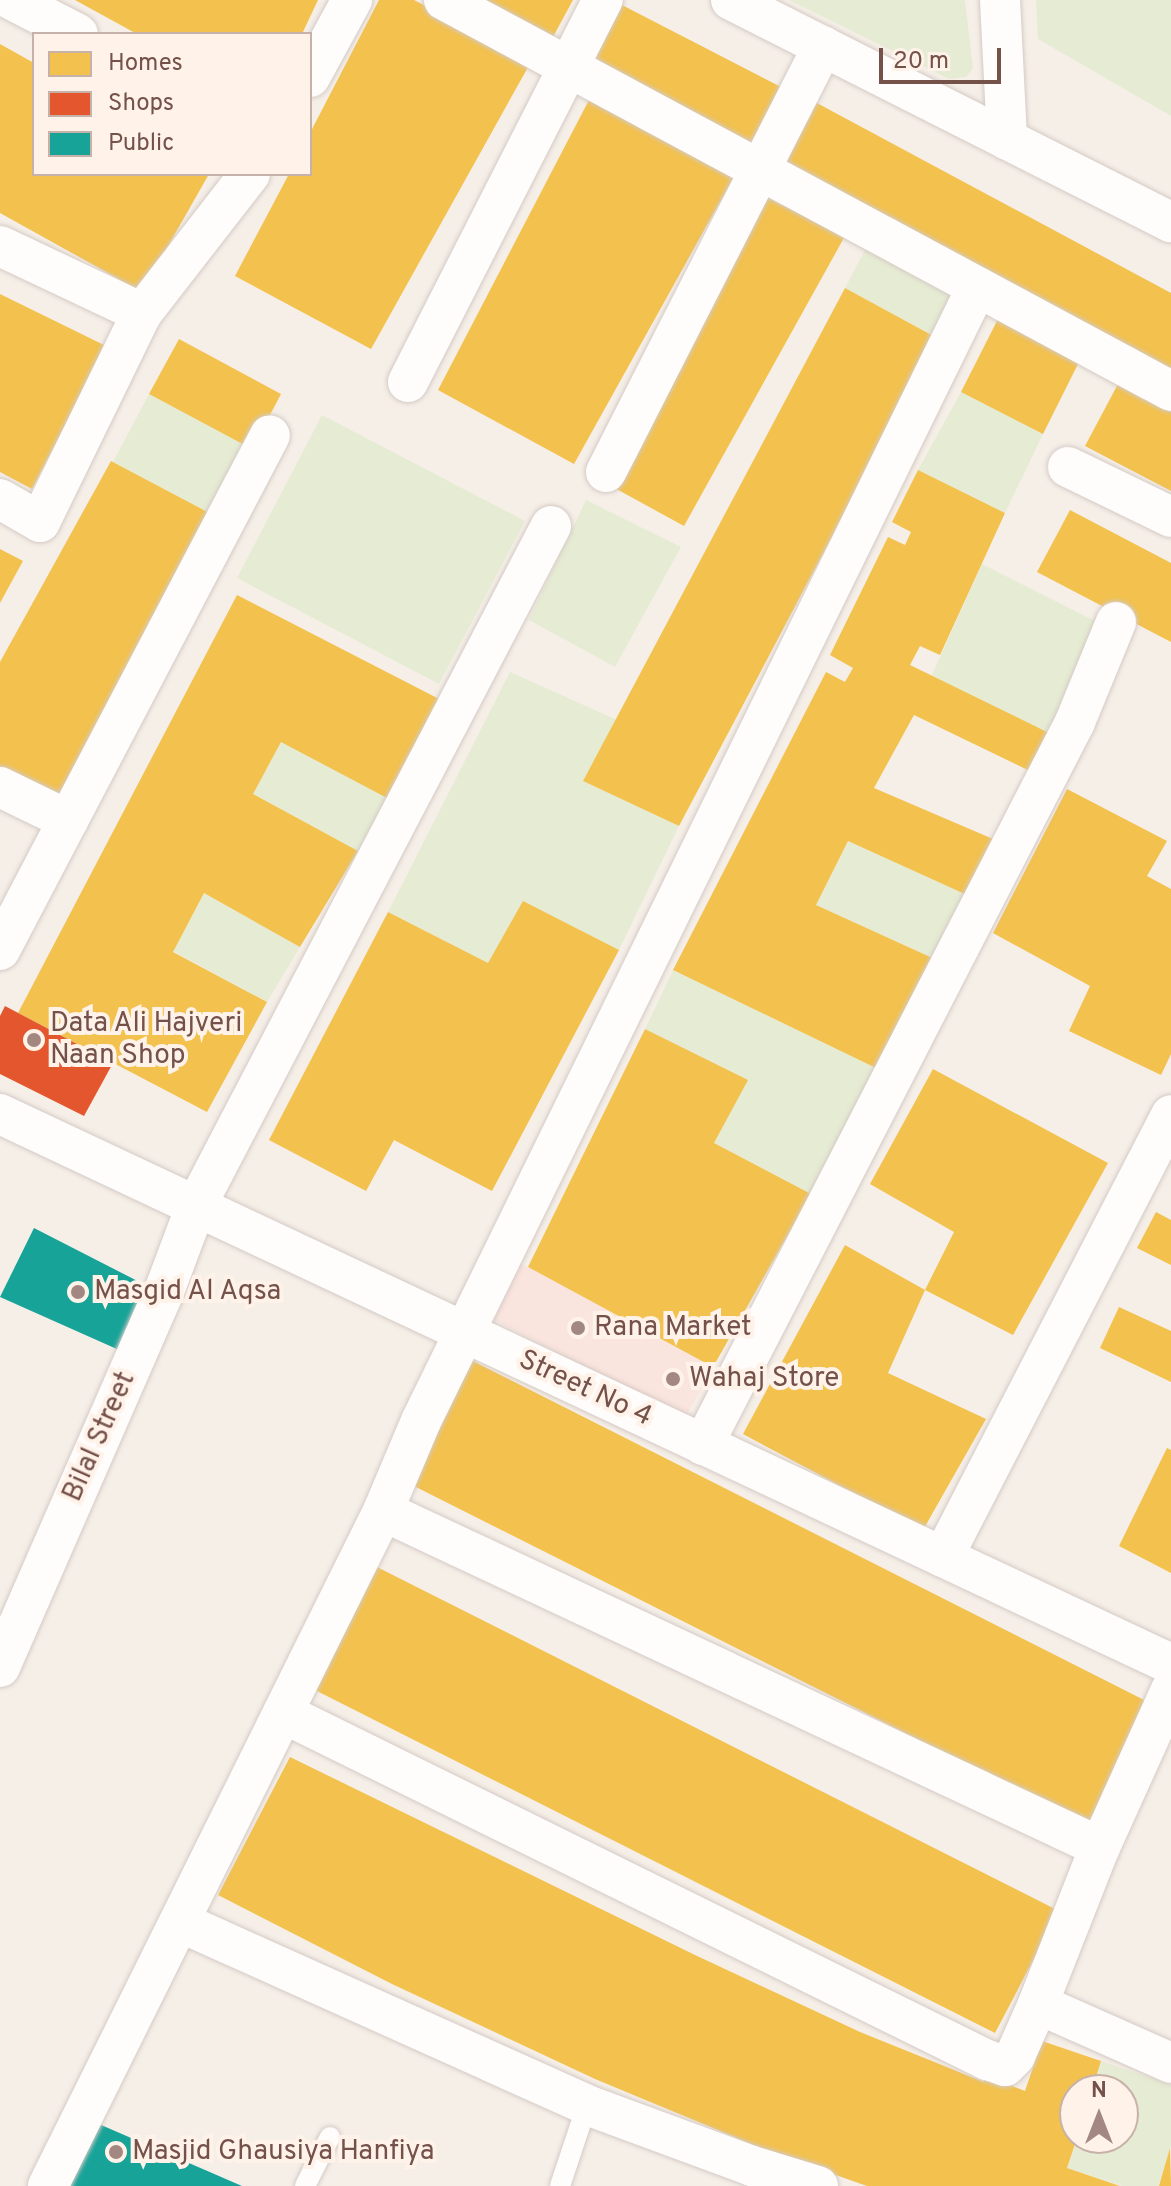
<!DOCTYPE html>
<html>
<head>
<meta charset="utf-8">
<style>
  body { margin:0 }
  #map { position:relative; width:1171px; height:2186px; overflow:hidden; background:#f6efe8; font-family:Overpass,sans-serif }
  div>[style] { position:absolute }
  .commercial>* { inset:0; background:#fae4de }
  .green>* { inset:0; background:#e6ecd3 }
  .homes>* { inset:0; background:#f2c14e }
  .shops>* { inset:0; background:#e4572e }
  .public>* { inset:0; background:#17a398 }
  .roads { filter:drop-shadow(0 0 2px #d4cac5) drop-shadow(0 0 2px #d4cac5) }
  .lane>* { height:20px; margin:-10px; padding:0 10px; transform-origin:10px; border-radius:10px; background:#fefdfc }
  .street>* { height:40px; margin:-20px; padding:0 20px; transform-origin:20px; border-radius:20px; background:#fefdfc }
  .dots>* { width:22px; height:22px; translate:-50% -50%; box-sizing:border-box; border:4px solid #fff2e9; border-radius:50% }
  span { translate:-50% -50%; white-space:nowrap; text-align:center; line-height:1.15; -webkit-text-stroke:8px #fff2e9; paint-order:stroke }
  .poi-label { font-size:28px; color:#745149 }
  .left { translate:0 -50%; text-align:left }
  .street-label { font-size:28px; color:#745149 }
  .legend { position:absolute; left:32px; top:32px; width:280px; height:144px; box-sizing:border-box; background:#fff2e9; border:2px solid #c7b2a9; margin:0; padding:10px 14px; list-style:none; font-size:24px; color:#745149 }
  .legend li { display:flex; align-items:center; gap:16px; height:40px }
  .legend b { width:40px; border:2px solid #c7b2a9 }
  .north { position:absolute; left:1059px; top:2074px; width:80px; height:80px; box-sizing:border-box; background:#fff2e9; border:2px solid #c7b2a9; border-radius:50%; rotate:0deg; font-size:22px; font-weight:700; line-height:32px; text-align:center; color:#745149 }
  .north::after { content:''; display:block; margin:auto; width:28px; height:36px; background:#a28881; clip-path:polygon(50% 0,100% 100%,50% 72%,0 100%) }
  .scale { position:absolute; left:879px; top:48px; width:122px; height:36px; box-sizing:border-box; border:4px solid #745149; border-top:0; padding-left:10px; font-size:24px; line-height:28px; white-space:nowrap; color:#745149; -webkit-text-stroke:6px #fff2e9; paint-order:stroke }
</style>
</head>
<body>
<div id="map">
  <div class="commercial">
    <div style="clip-path:polygon(522px 1264px,713px 1367px,684px 1420px,493px 1319px)"></div>
  </div>
  <div class="green">
    <div style="clip-path:polygon(789px 0,965px 0,973px 68px,966px 77px,949px 79px)"></div>
    <div style="clip-path:polygon(1036px 0,1171px 0,1171px 116px,1038px 39px)"></div>
    <div style="clip-path:polygon(867px 246px,960px 296px,937px 338px,845px 288px)"></div>
    <div style="clip-path:polygon(961px 392px,1043px 434px,1005px 513px,918px 470px)"></div>
    <div style="clip-path:polygon(149px 394px,252px 449px,215px 516px,113px 462px)"></div>
    <div style="clip-path:polygon(322px 415px,525px 521px,439px 684px,237px 578px)"></div>
    <div style="clip-path:polygon(586px 500px,681px 547px,615px 667px,529px 620px)"></div>
    <div style="clip-path:polygon(982px 564px,1103px 625px,1051px 734px,931px 677px)"></div>
    <div style="clip-path:polygon(510px 672px,617px 720px,583px 781px,679px 826px,619px 950px,524px 902px,488px 963px,388px 912px)"></div>
    <div style="clip-path:polygon(281px 741px,387px 798px,358px 851px,253px 794px)"></div>
    <div style="clip-path:polygon(848px 841px,967px 895px,939px 961px,816px 905px)"></div>
    <div style="clip-path:polygon(204px 893px,300px 947px,267px 1002px,173px 951px)"></div>
    <div style="clip-path:polygon(673px 970px,876px 1068px,811px 1194px,714px 1143px,747px 1080px,645px 1029px)"></div>
    <div style="clip-path:polygon(1101px 2061px,1171px 2085px,1171px 2145px,1159px 2186px,1122px 2186px,1067px 2168px,1077px 2138px,1123px 2138px,1123px 2090px,1092px 2090px)"></div>
  </div>
  <div class="homes">
    <div style="clip-path:polygon(75px 0,318px 0,302px 34px,137px 34px)"></div>
    <div style="clip-path:polygon(379px 0,414px 0,532px 60px,371px 349px,235px 276px,289px 174px,310px 174px,310px 133px)"></div>
    <div style="clip-path:polygon(459px 0,573px 0,547px 48px)"></div>
    <div style="clip-path:polygon(622px 5px,783px 88px,749px 151px,590px 69px)"></div>
    <div style="clip-path:polygon(0 44px,34px 63px,34px 174px,209px 174px,142px 292px,0 213px)"></div>
    <div style="clip-path:polygon(589px 100px,735px 175px,574px 464px,438px 390px)"></div>
    <div style="clip-path:polygon(815px 102px,1171px 293px,1171px 382px,781px 167px)"></div>
    <div style="clip-path:polygon(766px 197px,845px 236px,684px 526px,611px 486px)"></div>
    <div style="clip-path:polygon(845px 288px,937px 338px,679px 826px,583px 781px)"></div>
    <div style="clip-path:polygon(0 294px,106px 346px,32px 489px,0 472px)"></div>
    <div style="clip-path:polygon(999px 317px,1079px 362px,1043px 434px,961px 392px)"></div>
    <div style="clip-path:polygon(179px 339px,281px 394px,252px 449px,149px 394px)"></div>
    <div style="clip-path:polygon(1118px 384px,1171px 412px,1171px 491px,1085px 446px)"></div>
    <div style="clip-path:polygon(111px 461px,215px 516px,62px 804px,0 771px,0 662px)"></div>
    <div style="clip-path:polygon(918px 470px,1005px 513px,940px 655px,920px 646px,910px 665px,1051px 734px,1032px 772px,914px 715px,874px 788px,993px 839px,967px 895px,848px 841px,816px 905px,939px 961px,916px 1012px,903px 1012px,876px 1068px,673px 970px,826px 672px,845px 682px,853px 668px,830px 655px,888px 537px,905px 545px,911px 532px,892px 522px)"></div>
    <div style="clip-path:polygon(1070px 510px,1171px 563px,1171px 642px,1037px 572px)"></div>
    <div style="clip-path:polygon(0 549px,23px 561px,0 603px)"></div>
    <div style="clip-path:polygon(237px 595px,443px 701px,387px 798px,281px 742px,253px 794px,358px 851px,300px 947px,204px 893px,173px 952px,267px 1002px,207px 1112px,18px 1013px)"></div>
    <div style="clip-path:polygon(1067px 789px,1167px 841px,1147px 876px,1171px 889px,1171px 1054px,1161px 1075px,1069px 1031px,1090px 986px,993px 933px)"></div>
    <div style="clip-path:polygon(523px 901px,619px 950px,492px 1191px,394px 1140px,366px 1191px,269px 1140px,388px 912px,488px 963px)"></div>
    <div style="clip-path:polygon(645px 1029px,748px 1080px,714px 1143px,811px 1194px,713px 1367px,528px 1267px)"></div>
    <div style="clip-path:polygon(933px 1069px,1108px 1163px,1013px 1335px,925px 1290px,954px 1232px,870px 1184px)"></div>
    <div style="clip-path:polygon(1156px 1212px,1171px 1220px,1171px 1265px,1137px 1248px)"></div>
    <div style="clip-path:polygon(845px 1245px,925px 1290px,888px 1373px,986px 1419px,923px 1530px,743px 1434px)"></div>
    <div style="clip-path:polygon(1119px 1307px,1171px 1331px,1171px 1382px,1100px 1348px)"></div>
    <div style="clip-path:polygon(467px 1358px,1150px 1703px,1088px 1825px,402px 1480px)"></div>
    <div style="clip-path:polygon(1167px 1448px,1171px 1450px,1171px 1573px,1119px 1546px)"></div>
    <div style="clip-path:polygon(375px 1566px,1059px 1911px,995px 2033px,311px 1688px)"></div>
    <div style="clip-path:polygon(290px 1757px,695px 1955px,860px 2032px,984px 2082px,983px 2075px,1025px 2091px,1042px 2041px,1101px 2061px,1092px 2090px,1075px 2090px,1077px 2138px,1067px 2168px,1120px 2186px,867px 2186px,768px 2151px,595px 2079px,392px 1984px,218px 1895px)"></div>
    <div style="clip-path:polygon(1170px 2148px,1171px 2186px,1159px 2186px)"></div>
  </div>
  <div class="shops">
    <div style="clip-path:polygon(5px 1006px,113px 1063px,84px 1116px,0 1074px,0 1016px)"></div>
  </div>
  <div class="public">
    <div style="clip-path:polygon(34px 1228px,157px 1291px,128px 1354px,0 1297px)"></div>
    <div style="clip-path:polygon(85px 2118px,242px 2186px,52px 2186px)"></div>
  </div>
  <div class="roads">
    <div class="lane">
      <div style="left:305px;top:2186px;width:55px;rotate:-63deg"></div>
      <div style="left:560px;top:2186px;width:85px;rotate:-71.6deg"></div>
    </div>
    <div class="street">
      <div style="left:12px;top:0;width:74px;rotate:27.3deg"></div>
      <div style="left:444px;top:0;width:825px;rotate:28.27deg"></div>
      <div style="left:731px;top:0;width:493px;rotate:26.8deg"></div>
      <div style="left:1000px;top:0;width:140px;rotate:87.1deg"></div>
      <div style="left:310px;top:77px;width:88px;rotate:-61.4deg"></div>
      <div style="left:0;top:246px;width:157px;rotate:25.3deg"></div>
      <div style="left:408px;top:382px;width:429px;rotate:-63deg"></div>
      <div style="left:1068px;top:467px;width:114px;rotate:25.9deg"></div>
      <div style="left:606px;top:472px;width:478px;rotate:-63deg"></div>
      <div style="left:0;top:499px;width:46px;rotate:29.9deg"></div>
      <div style="left:40px;top:522px;width:233px;rotate:-64deg"></div>
      <div style="left:142px;top:313px;width:176px;rotate:-52.2deg"></div>
      <div style="left:0;top:787px;width:76px;rotate:25.9deg"></div>
      <div style="left:0;top:950px;width:581px;rotate:-62.33deg"></div>
      <div style="left:0;top:1114px;width:1294px;rotate:25.16deg"></div>
      <div style="left:703px;top:1445px;width:813px;rotate:-62.77deg"></div>
      <div style="left:1075px;top:722px;width:108px;rotate:-67.7deg"></div>
      <div style="left:383px;top:1511px;width:792px;rotate:25.11deg"></div>
      <div style="left:943px;top:1557px;width:497px;rotate:-62.7deg"></div>
      <div style="left:0;top:1667px;width:407px;rotate:-66.4deg"></div>
      <div style="left:163px;top:1294px;width:94px;rotate:-69.4deg"></div>
      <div style="left:196px;top:1206px;width:767px;rotate:-62.43deg"></div>
      <div style="left:283px;top:1713px;width:785px;rotate:26.24deg"></div>
      <div style="left:987px;top:2060px;width:19px;rotate:18deg"></div>
      <div style="left:1005px;top:2066px;width:14px;rotate:-45deg"></div>
      <div style="left:1015px;top:2056px;width:57px;rotate:-66.1deg"></div>
      <div style="left:1038px;top:2004px;width:169px;rotate:-68.5deg"></div>
      <div style="left:1100px;top:1847px;width:172px;rotate:-65.7deg"></div>
      <div style="left:180px;top:1922px;width:446px;rotate:24.2deg"></div>
      <div style="left:587px;top:2105px;width:176px;rotate:20.3deg"></div>
      <div style="left:752px;top:2166px;width:69px;rotate:16.9deg"></div>
      <div style="left:1038px;top:2004px;width:145px;rotate:23.9deg"></div>
      <div style="left:48px;top:2186px;width:754px;rotate:-63.6deg"></div>
      <div style="left:383px;top:1511px;width:98px;rotate:-67.1deg"></div>
      <div style="left:421px;top:1421px;width:1263px;rotate:-63.88deg"></div>
    </div>
  </div>
  <div class="dots">
    <div style="left:34px;top:1040px;background:#a28881"></div>
    <div style="left:78px;top:1292px;background:#a28881"></div>
    <div style="left:578px;top:1328px;background:#a28881"></div>
    <div style="left:673px;top:1379px;background:#a28881"></div>
    <div style="left:116px;top:2152px;background:#a28881"></div>
  </div>
  <div class="poi-label">
    <span class="left" style="left:50px;top:1040px">Data Ali Hajveri<br>Naan Shop</span>
    <span class="left" style="left:94px;top:1292px">Masgid Al Aqsa</span>
    <span class="left" style="left:594px;top:1328px">Rana Market</span>
    <span class="left" style="left:689px;top:1379px">Wahaj Store</span>
    <span class="left" style="left:132px;top:2152px">Masjid Ghausiya Hanfiya</span>
  </div>
  <div class="street-label">
    <span style="left:585px;top:1389px;rotate:25deg">Street No 4</span>
    <span style="left:100px;top:1437px;rotate:-66deg">Bilal Street</span>
  </div>
  <ul class="legend">
  <li><b style="height:22px;background:#f2c14e"></b>Homes</li>
  <li><b style="height:22px;background:#e4572e"></b>Shops</li>
  <li><b style="height:22px;background:#17a398"></b>Public</li>
  </ul>
  <div class="north">N</div>
  <div class="scale">20 m</div>
</div>
</body>
</html>
